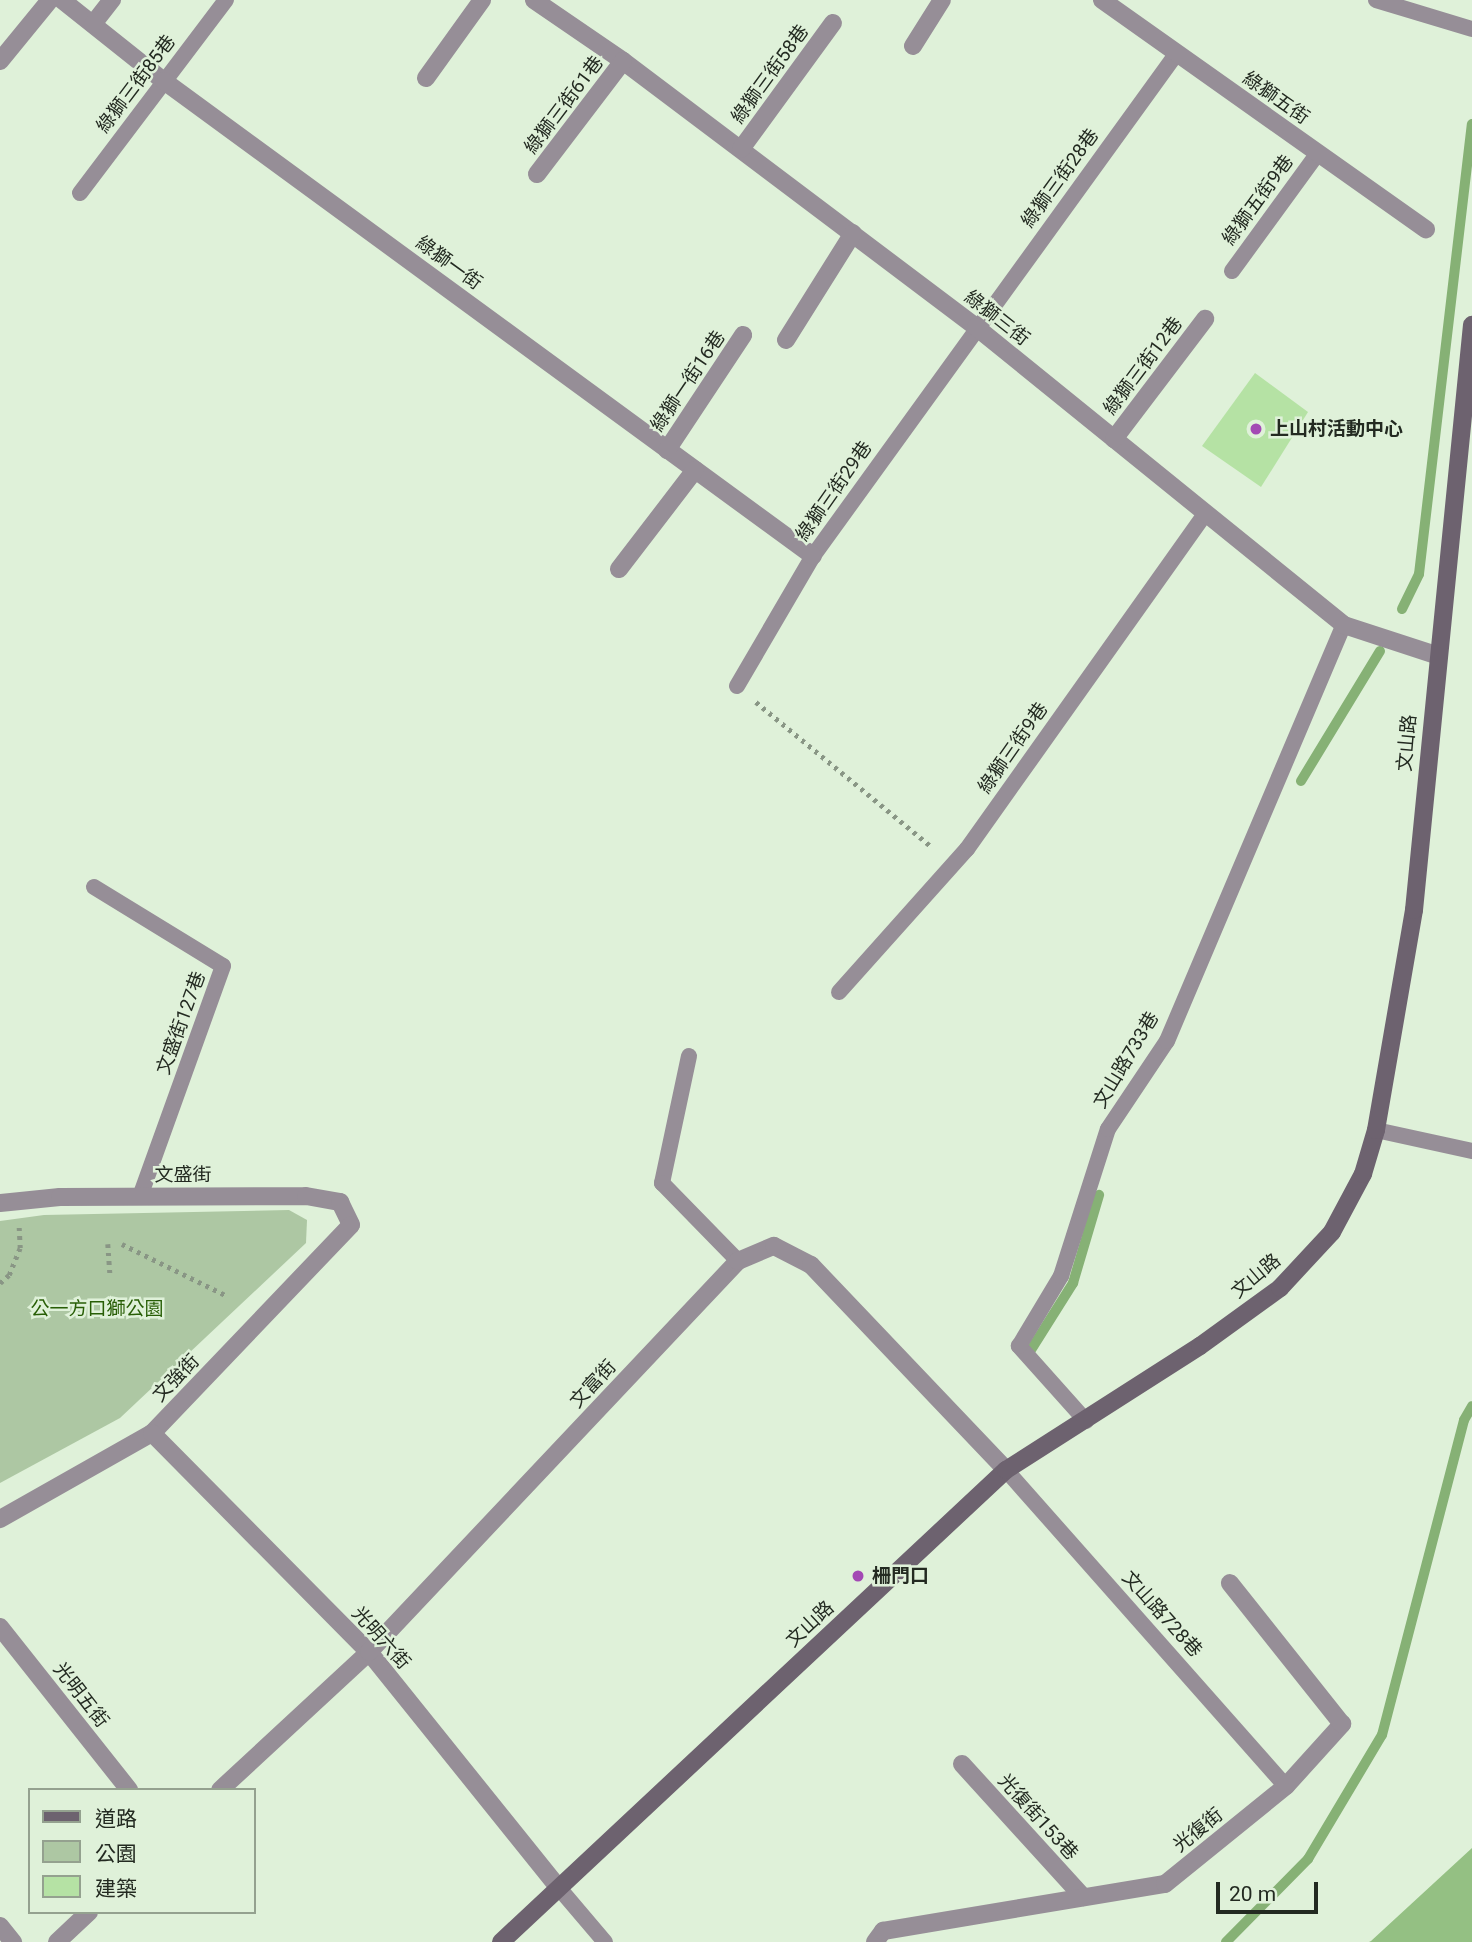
<!DOCTYPE html>
<html>
<head>
<meta charset="utf-8">
<style>
  body { margin:0 }
  #map { position:relative; width:1472px; height:1942px; overflow:hidden; background:#dff1d9; font-family:Roboto,"Noto Sans TC",sans-serif }
  div>[style] { position:absolute }
  .green>* { inset:0; background:#adc7a3 }
  .forest>* { inset:0; background:#94c083 }
  .stream>* { height:10px; margin:-5px; padding:0 5px; transform-origin:5px; border-radius:5px; background:#86b175 }
  .building>* { inset:0; background:#b5e2a4 }
  .path>* { height:4.5px; margin-top:-2.25px; transform-origin:0; background:repeating-linear-gradient(90deg,#899685 0 3.5px,transparent 0 8.5px) }
  .lane>* { height:16px; margin:-8px; padding:0 8px; transform-origin:8px; border-radius:8px; background:#968e97 }
  .street>* { height:18px; margin:-9px; padding:0 9px; transform-origin:9px; border-radius:9px; background:#968e97 }
  .secondary>* { height:18px; margin:-9px; padding:0 9px; transform-origin:9px; border-radius:9px; background:#6d626f }
  .dots>* { width:19px; height:19px; translate:-50% -50%; box-sizing:border-box; border:4px solid #dff1d9; border-radius:50% }
  span { translate:-50% -50%; white-space:nowrap; text-align:center; line-height:1.15; -webkit-text-stroke:5px #dff1d9; paint-order:stroke }
  .street-label { font-size:19px; color:#232a21 }
  .poi-label { font-size:19px; color:#232a21; font-weight:700 }
  .left { translate:0 -50%; text-align:left }
  .park-label { font-size:19px; color:#285e06 }
  .legend { position:absolute; left:28px; top:1788px; width:228px; height:126px; box-sizing:border-box; background:#dff1d9; border:2px solid #94a18f; margin:0; padding:9px 12px; list-style:none; font-size:21px; color:#232a21 }
  .legend li { display:flex; align-items:center; gap:14px; height:35px }
  .legend b { width:35px; border:2px solid #94a18f }
  .scale { position:absolute; left:1216px; top:1882px; width:102px; height:32px; box-sizing:border-box; border:4px solid #232a21; border-top:0; padding-left:9px; font-size:21px; line-height:24px; white-space:nowrap; color:#232a21; -webkit-text-stroke:5px #dff1d9; paint-order:stroke }
</style>
</head>
<body>
<div id="map">
  <div class="green">
    <div style="clip-path:polygon(289px 1210px,307px 1220px,306px 1243px,120px 1418px,0 1483px,0 1221px,44px 1215px)"></div>
  </div>
  <div class="forest">
    <div style="clip-path:polygon(1472px 1848px,1472px 1942px,1369px 1942px,1371px 1941px)"></div>
  </div>
  <div class="stream">
    <div style="left:1402px;top:609px;width:39px;rotate:-64deg"></div>
    <div style="left:1419px;top:574px;width:453px;rotate:-83.3deg"></div>
    <div style="left:1301px;top:781px;width:152px;rotate:-58.7deg"></div>
    <div style="left:1029px;top:1353px;width:83px;rotate:-57.8deg"></div>
    <div style="left:1073px;top:1283px;width:92px;rotate:-73.5deg"></div>
    <div style="left:1226px;top:1942px;width:117px;rotate:-45.3deg"></div>
    <div style="left:1308px;top:1859px;width:144px;rotate:-59.2deg"></div>
    <div style="left:1382px;top:1735px;width:325px;rotate:-75.4deg"></div>
    <div style="left:1464px;top:1420px;width:16px;rotate:-60deg"></div>
  </div>
  <div class="building">
    <div style="clip-path:polygon(1255px 373px,1308px 412px,1261px 487px,1202px 446px)"></div>
  </div>
  <div class="path">
    <div style="left:756px;top:702px;width:229px;rotate:39.5deg"></div>
    <div style="left:108px;top:1244px;width:30px;rotate:86deg"></div>
    <div style="left:122px;top:1244px;width:117px;rotate:26.3deg"></div>
    <div style="left:0;top:1283px;width:12px;rotate:-42deg"></div>
    <div style="left:9px;top:1275px;width:29px;rotate:-68deg"></div>
    <div style="left:20px;top:1248px;width:21px;rotate:-93deg"></div>
  </div>
  <div class="lane">
    <div style="left:1376px;top:0;width:100px;rotate:16.8deg"></div>
    <div style="left:80px;top:193px;width:242px;rotate:-52.9deg"></div>
    <div style="left:1232px;top:271px;width:146px;rotate:-53.9deg"></div>
    <div style="left:737px;top:686px;width:151px;rotate:-59.7deg"></div>
    <div style="left:813px;top:556px;width:621px;rotate:-54.11deg"></div>
    <div style="left:94px;top:887px;width:151px;rotate:31.5deg"></div>
    <div style="left:223px;top:966px;width:245px;rotate:109.8deg"></div>
    <div style="left:839px;top:992px;width:192px;rotate:-48.2deg"></div>
    <div style="left:967px;top:849px;width:411px;rotate:-54.6deg"></div>
    <div style="left:689px;top:1056px;width:130px;rotate:102deg"></div>
    <div style="left:662px;top:1183px;width:109px;rotate:45.7deg"></div>
    <div style="left:1376px;top:1130px;width:98px;rotate:12.3deg"></div>
    <div style="left:1086px;top:1421px;width:101px;rotate:-131.8deg"></div>
    <div style="left:1019px;top:1346px;width:82px;rotate:-59deg"></div>
    <div style="left:1061px;top:1276px;width:154px;rotate:-72.3deg"></div>
    <div style="left:1108px;top:1129px;width:106px;rotate:-56.2deg"></div>
    <div style="left:1167px;top:1041px;width:452px;rotate:-67deg"></div>
    <div style="left:1006px;top:1470px;width:422px;rotate:48.5deg"></div>
    <div style="left:559px;top:1888px;width:71px;rotate:49.6deg"></div>
  </div>
  <div class="street">
    <div style="left:62px;top:0;width:130px;rotate:38.5deg"></div>
    <div style="left:164px;top:81px;width:804px;rotate:36.2deg"></div>
    <div style="left:534px;top:0;width:108px;rotate:34.4deg"></div>
    <div style="left:623px;top:61px;width:442px;rotate:37deg"></div>
    <div style="left:976px;top:327px;width:474px;rotate:39deg"></div>
    <div style="left:1344px;top:625px;width:97px;rotate:18.1deg"></div>
    <div style="left:1102px;top:0;width:397px;rotate:35.3deg"></div>
    <div style="left:93px;top:24px;width:31px;rotate:-52deg"></div>
    <div style="left:913px;top:46px;width:54px;rotate:-57.8deg"></div>
    <div style="left:0;top:61px;width:79px;rotate:-50.7deg"></div>
    <div style="left:426px;top:78px;width:96px;rotate:-54.3deg"></div>
    <div style="left:741px;top:149px;width:156px;rotate:-53.9deg"></div>
    <div style="left:537px;top:174px;width:142px;rotate:-52.7deg"></div>
    <div style="left:786px;top:340px;width:126px;rotate:-57.9deg"></div>
    <div style="left:1114px;top:439px;width:151px;rotate:-52.8deg"></div>
    <div style="left:667px;top:450px;width:138px;rotate:-56.5deg"></div>
    <div style="left:619px;top:569px;width:125px;rotate:-52.5deg"></div>
    <div style="left:0;top:1203px;width:60px;rotate:-5.7deg"></div>
    <div style="left:60px;top:1197px;width:246px;rotate:-0.2deg"></div>
    <div style="left:306px;top:1196px;width:35px;rotate:10deg"></div>
    <div style="left:340px;top:1202px;width:25px;rotate:64deg"></div>
    <div style="left:351px;top:1225px;width:288px;rotate:133.7deg"></div>
    <div style="left:152px;top:1433px;width:175px;rotate:150.5deg"></div>
    <div style="left:152px;top:1433px;width:308px;rotate:45.3deg"></div>
    <div style="left:369px;top:1652px;width:303px;rotate:51.2deg"></div>
    <div style="left:0;top:1627px;width:208px;rotate:51.6deg"></div>
    <div style="left:962px;top:1764px;width:180px;rotate:47.7deg"></div>
    <div style="left:220px;top:1790px;width:203px;rotate:-42.8deg"></div>
    <div style="left:369px;top:1652px;width:538px;rotate:-46.66deg"></div>
    <div style="left:738px;top:1261px;width:39px;rotate:-23deg"></div>
    <div style="left:774px;top:1246px;width:42px;rotate:27.2deg"></div>
    <div style="left:811px;top:1265px;width:283px;rotate:46.4deg"></div>
    <div style="left:0;top:1926px;width:21px;rotate:51deg"></div>
    <div style="left:57px;top:1942px;width:44px;rotate:-43.2deg"></div>
    <div style="left:875px;top:1942px;width:14px;rotate:-54deg"></div>
    <div style="left:883px;top:1931px;width:286px;rotate:-9.5deg"></div>
    <div style="left:1165px;top:1884px;width:156px;rotate:-39deg"></div>
    <div style="left:1286px;top:1786px;width:84px;rotate:-47.9deg"></div>
    <div style="left:1342px;top:1724px;width:180px;rotate:-128.5deg"></div>
  </div>
  <div class="secondary">
    <div style="left:501px;top:1942px;width:691px;rotate:-43.07deg"></div>
    <div style="left:1006px;top:1470px;width:230px;rotate:-32.6deg"></div>
    <div style="left:1200px;top:1346px;width:99px;rotate:-35.9deg"></div>
    <div style="left:1280px;top:1288px;width:76px;rotate:-47.1deg"></div>
    <div style="left:1332px;top:1232px;width:66px;rotate:-61.9deg"></div>
    <div style="left:1363px;top:1174px;width:46px;rotate:-73.5deg"></div>
    <div style="left:1376px;top:1130px;width:223px;rotate:-80.2deg"></div>
    <div style="left:1414px;top:910px;width:588px;rotate:-84.34deg"></div>
  </div>
  <div class="dots">
    <div style="left:1256px;top:429px;background:#a349b4"></div>
    <div style="left:858px;top:1576px;background:#a349b4"></div>
  </div>
  <div class="street-label">
    <span style="left:770px;top:74px;rotate:-54deg">綠獅三街58巷</span>
    <span style="left:136px;top:84px;rotate:-53deg">綠獅三街85巷</span>
    <span style="left:1276px;top:98px;rotate:35deg">綠獅五街</span>
    <span style="left:564px;top:105px;rotate:-53deg">綠獅三街61巷</span>
    <span style="left:1060px;top:178px;rotate:-54deg">綠獅三街28巷</span>
    <span style="left:1258px;top:200px;rotate:-54deg">綠獅五街9巷</span>
    <span style="left:449px;top:263px;rotate:36deg">綠獅一街</span>
    <span style="left:997px;top:318px;rotate:38deg">綠獅三街</span>
    <span style="left:1143px;top:366px;rotate:-53deg">綠獅三街12巷</span>
    <span style="left:688px;top:381px;rotate:-56deg">綠獅一街16巷</span>
    <span style="left:834px;top:491px;rotate:-55deg">綠獅三街29巷</span>
    <span style="left:1407px;top:743px;rotate:-85deg">文山路</span>
    <span style="left:1013px;top:748px;rotate:-55deg">綠獅三街9巷</span>
    <span style="left:181px;top:1023px;rotate:-70deg">文盛街127巷</span>
    <span style="left:1126px;top:1060px;rotate:-59deg">文山路733巷</span>
    <span style="left:183px;top:1175px">文盛街</span>
    <span style="left:1256px;top:1276px;rotate:-40deg">文山路</span>
    <span style="left:176px;top:1378px;rotate:-46deg">文強街</span>
    <span style="left:593px;top:1384px;rotate:-47deg">文富街</span>
    <span style="left:1162px;top:1614px;rotate:48deg">文山路728巷</span>
    <span style="left:810px;top:1624px;rotate:-43deg">文山路</span>
    <span style="left:381px;top:1638px;rotate:48deg">光明六街</span>
    <span style="left:81px;top:1695px;rotate:52deg">光明五街</span>
    <span style="left:1038px;top:1817px;rotate:48deg">光復街153巷</span>
    <span style="left:1198px;top:1830px;rotate:-39deg">光復街</span>
  </div>
  <div class="poi-label">
    <span class="left" style="left:1270px;top:429px">上山村活動中心</span>
    <span class="left" style="left:872px;top:1576px">柵門口</span>
  </div>
  <div class="park-label">
    <span style="left:97px;top:1309px">公一方口獅公園</span>
  </div>
  <ul class="legend">
  <li><b style="height:9px;background:#6d626f"></b>道路</li>
  <li><b style="height:19px;background:#adc7a3"></b>公園</li>
  <li><b style="height:19px;background:#b5e2a4"></b>建築</li>
  </ul>
  <div class="scale">20 m</div>
</div>
</body>
</html>
